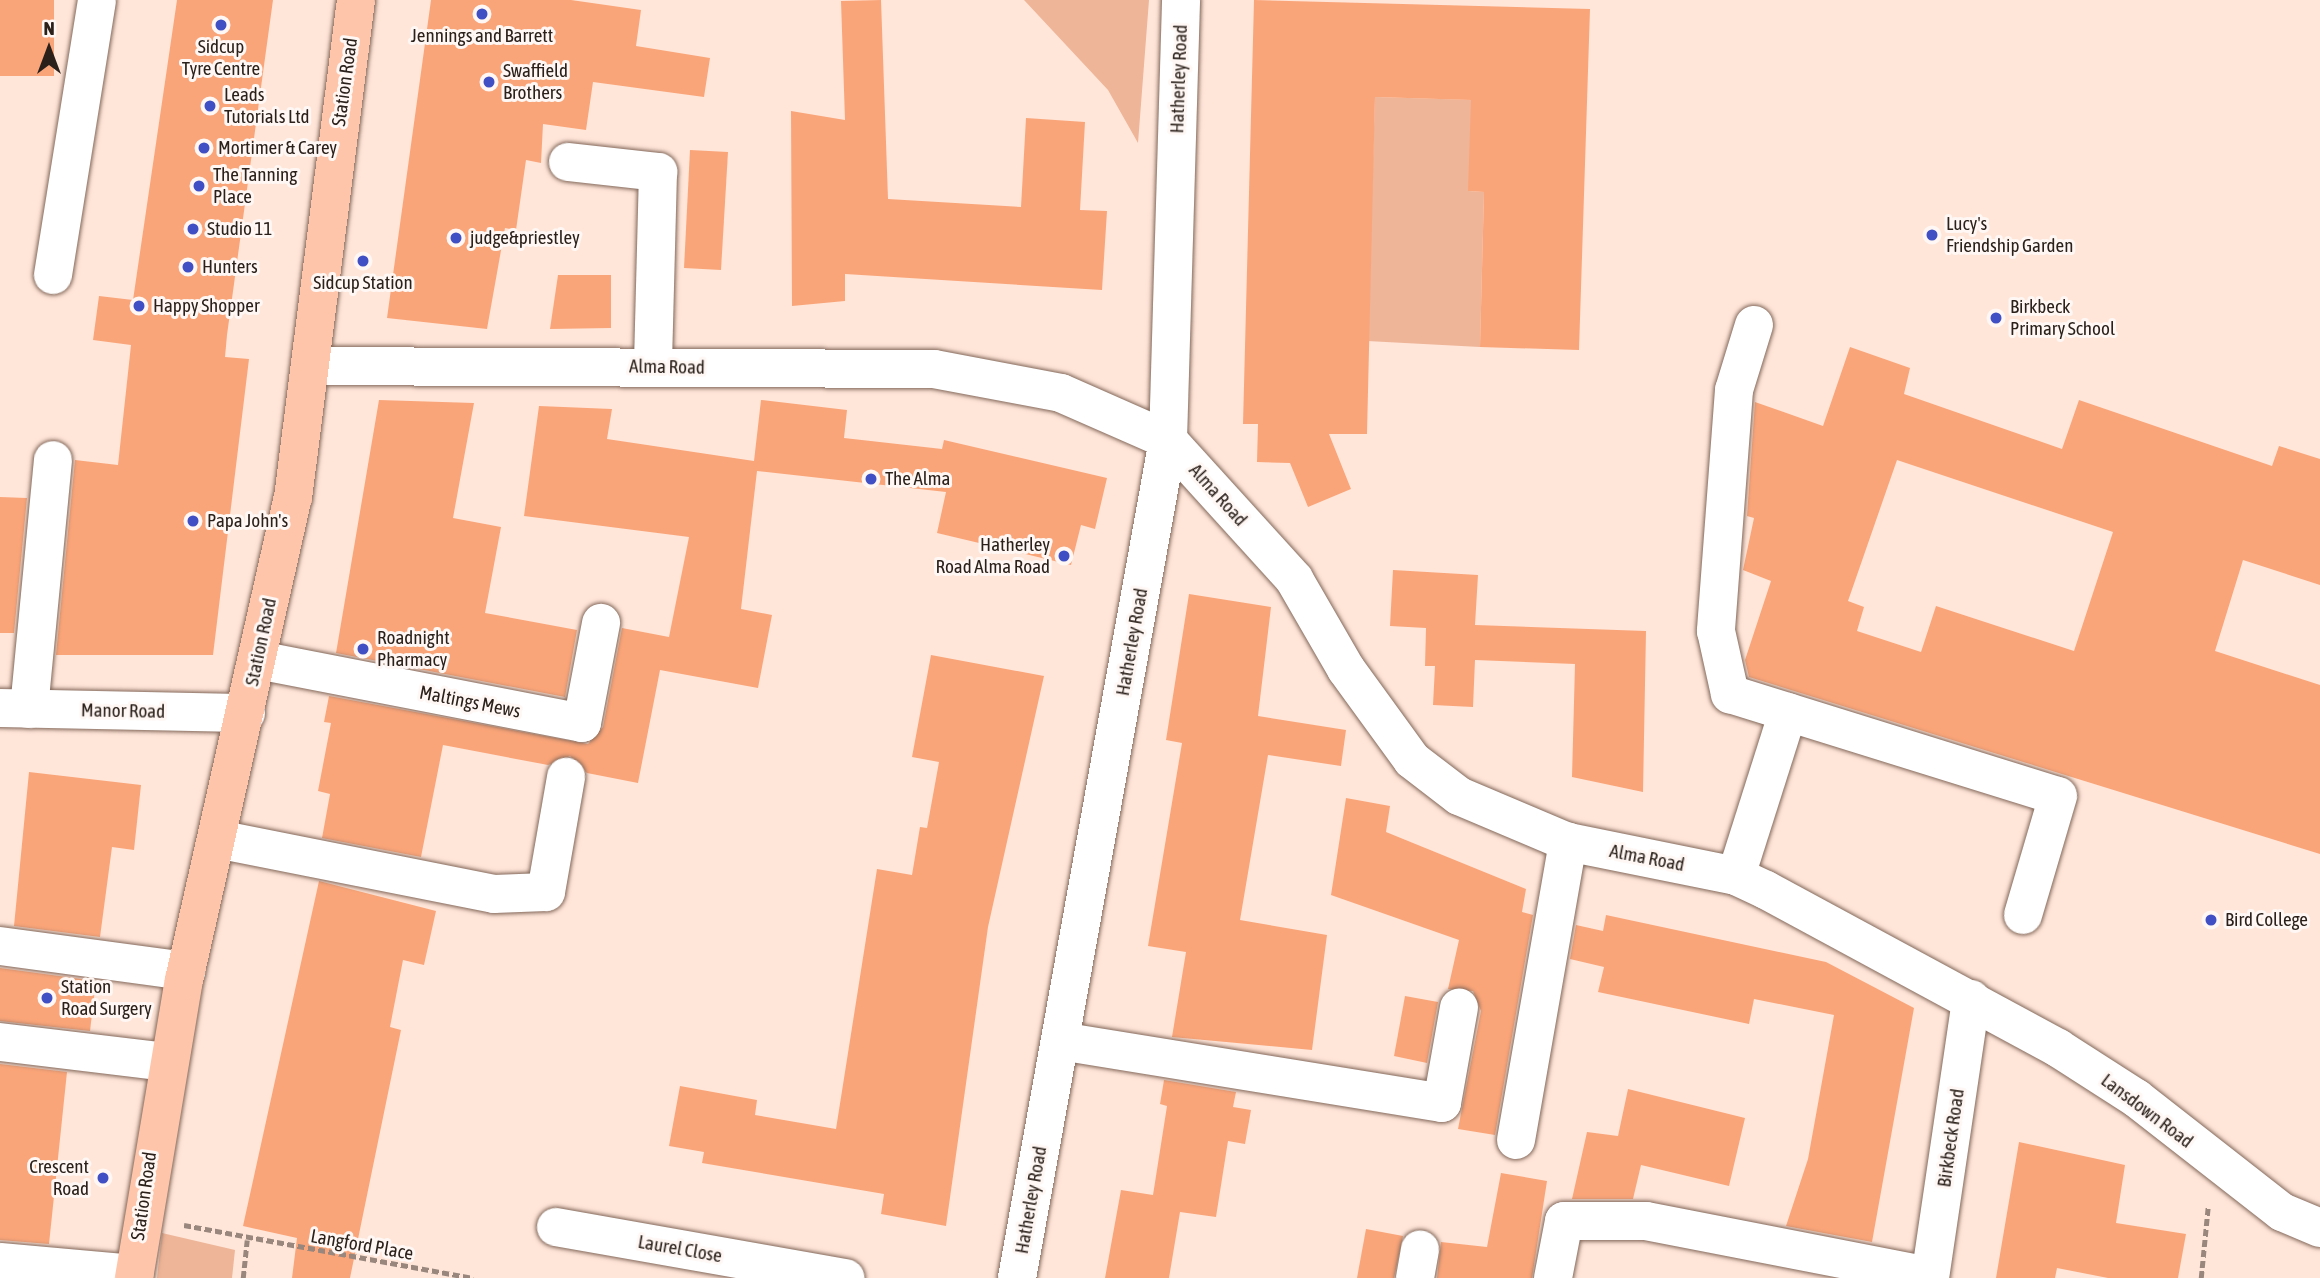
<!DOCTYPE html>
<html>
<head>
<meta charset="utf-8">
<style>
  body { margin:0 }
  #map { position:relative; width:2320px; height:1278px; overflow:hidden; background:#ffe6d9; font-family:"Asap Condensed",sans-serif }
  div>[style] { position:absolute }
  .green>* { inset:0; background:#eeb598 }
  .building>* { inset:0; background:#faa579 }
  .path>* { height:4.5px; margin-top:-2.25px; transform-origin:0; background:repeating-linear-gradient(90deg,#99877e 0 7px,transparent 0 10.5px) }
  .roads { filter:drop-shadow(0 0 2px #83685a) drop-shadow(0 0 2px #83685a) }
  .minor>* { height:38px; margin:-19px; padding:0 19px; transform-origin:19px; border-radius:19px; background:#fff }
  .major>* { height:38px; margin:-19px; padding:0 19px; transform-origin:19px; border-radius:19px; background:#fec5aa }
  .dots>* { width:19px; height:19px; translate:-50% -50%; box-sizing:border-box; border:4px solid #fef7f4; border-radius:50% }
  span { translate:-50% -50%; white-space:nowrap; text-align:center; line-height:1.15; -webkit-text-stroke:6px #fef7f4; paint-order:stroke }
  .poi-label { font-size:19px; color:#2b201a }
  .left { translate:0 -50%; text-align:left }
  .right { translate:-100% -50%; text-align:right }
  .street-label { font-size:19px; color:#2b201a }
  .north { position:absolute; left:14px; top:14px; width:70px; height:70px; -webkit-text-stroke:5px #fef7f4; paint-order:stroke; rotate:0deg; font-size:19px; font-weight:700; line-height:28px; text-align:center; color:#2b201a }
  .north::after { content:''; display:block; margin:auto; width:24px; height:32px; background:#2b201a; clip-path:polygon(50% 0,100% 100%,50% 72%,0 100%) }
</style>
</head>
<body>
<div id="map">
  <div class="green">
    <div style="clip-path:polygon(1024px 0,1149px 0,1138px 143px,1108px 90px)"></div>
    <div style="clip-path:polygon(1375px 97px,1508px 101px,1468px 191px,1484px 192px,1480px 347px,1367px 341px)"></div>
    <div style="clip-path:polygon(162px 1233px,235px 1250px,232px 1278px,157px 1278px)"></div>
  </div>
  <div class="building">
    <div style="clip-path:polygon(0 0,54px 0,54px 76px,0 76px)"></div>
    <div style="clip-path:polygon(177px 0,273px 0,227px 335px,225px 357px,249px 359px,213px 655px,56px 655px,75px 460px,118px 465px,131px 345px,93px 340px,99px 296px,133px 300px)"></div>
    <div style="clip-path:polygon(431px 0,571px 0,641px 10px,636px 46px,710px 58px,704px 97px,593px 82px,586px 130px,543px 124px,541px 163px,526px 160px,516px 230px,505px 228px,487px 329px,387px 318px)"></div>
    <div style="clip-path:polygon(881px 0,888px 199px,1021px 207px,1026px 118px,1085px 122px,1080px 210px,1107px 211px,1102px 290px,845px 274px,845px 301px,792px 306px,791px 111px,845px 120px,841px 1px)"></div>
    <div style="clip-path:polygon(1254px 0,1590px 9px,1579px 350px,1480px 347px,1484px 192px,1468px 191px,1471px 100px,1375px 97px,1367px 434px,1329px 434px,1351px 489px,1308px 507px,1290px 463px,1257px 462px,1258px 424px,1243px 424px)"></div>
    <div style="clip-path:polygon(690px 150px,728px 152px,721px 270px,684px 268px)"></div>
    <div style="clip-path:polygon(558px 275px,611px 275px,611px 328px,550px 329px)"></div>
    <div style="clip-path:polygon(evenodd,1850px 347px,1910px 368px,1904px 394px,2062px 449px,2079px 400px,2272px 466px,2279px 446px,2320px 459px,2320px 585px,2243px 560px,2215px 651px,2320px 685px,2320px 854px,1749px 677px,1745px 660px,1771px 581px,1743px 570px,1754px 518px,1747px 516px,1755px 402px,1823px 426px,1850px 347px,1897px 460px,2113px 532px,2074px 651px,1936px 606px,1921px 652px,1857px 631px,1864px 607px,1848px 601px,1897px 460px)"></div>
    <div style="clip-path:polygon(379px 400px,474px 403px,453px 518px,501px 527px,485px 613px,577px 630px,565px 697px,336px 653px)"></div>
    <div style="clip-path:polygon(761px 400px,847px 410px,844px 438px,942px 449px,944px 440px,1107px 478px,1095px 529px,1081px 525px,1071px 565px,937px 533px,946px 492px,757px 471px,741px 609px,772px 615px,758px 688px,660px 670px,638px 783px,587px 773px,570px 756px,548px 765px,443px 745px,421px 857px,322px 838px,330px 794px,318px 791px,331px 723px,324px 722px,329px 696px,588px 744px,603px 727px,622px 628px,669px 637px,689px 537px,524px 516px,539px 406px,612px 409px,607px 439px,754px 461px)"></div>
    <div style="clip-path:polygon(0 497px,27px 498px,14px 633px,0 633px)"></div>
    <div style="clip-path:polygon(1393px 570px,1478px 575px,1475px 625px,1646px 631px,1643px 792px,1572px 777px,1575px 664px,1475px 660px,1473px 707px,1433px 705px,1435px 666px,1425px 666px,1426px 628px,1390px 626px)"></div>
    <div style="clip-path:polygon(1189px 594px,1271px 607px,1258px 716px,1346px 730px,1341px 766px,1268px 755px,1240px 920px,1327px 935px,1312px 1050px,1172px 1037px,1186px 952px,1148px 946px,1182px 743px,1166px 740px)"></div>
    <div style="clip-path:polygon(931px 655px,1044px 676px,988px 927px,946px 1226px,881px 1214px,884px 1194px,702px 1163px,704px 1152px,669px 1146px,680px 1086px,757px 1100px,755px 1115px,836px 1129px,877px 869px,912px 875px,920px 827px,927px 828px,939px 762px,912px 757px)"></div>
    <div style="clip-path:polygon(29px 772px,141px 785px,134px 850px,112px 847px,100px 937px,14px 926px)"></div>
    <div style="clip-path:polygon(1346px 798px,1390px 806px,1386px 832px,1526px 889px,1522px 912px,1533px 915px,1495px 1135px,1458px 1129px,1481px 1011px,1473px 991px,1448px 989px,1459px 940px,1331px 895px)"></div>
    <div style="clip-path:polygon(319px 881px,436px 911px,424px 965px,403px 960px,390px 1027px,401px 1030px,350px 1278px,292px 1278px,297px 1238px,243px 1226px)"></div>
    <div style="clip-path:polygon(1606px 915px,1826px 962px,1914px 1008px,1872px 1242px,1786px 1226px,1808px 1159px,1834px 1015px,1754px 999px,1749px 1024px,1598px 992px,1604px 967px,1570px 959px,1576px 925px,1603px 931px)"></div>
    <div style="clip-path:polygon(0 968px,96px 981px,90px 1031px,0 1021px)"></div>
    <div style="clip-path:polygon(1405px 996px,1438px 1002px,1427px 1063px,1394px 1056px)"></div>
    <div style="clip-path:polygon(0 1064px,67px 1072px,49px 1244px,0 1240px)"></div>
    <div style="clip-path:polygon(1164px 1080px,1236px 1092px,1233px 1107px,1251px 1110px,1245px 1144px,1228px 1141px,1216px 1217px,1180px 1212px,1169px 1278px,1105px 1278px,1121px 1190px,1153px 1195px,1167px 1106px,1160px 1104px)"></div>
    <div style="clip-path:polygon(1628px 1089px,1745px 1118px,1729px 1186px,1641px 1165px,1633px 1199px,1572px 1199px,1587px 1132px,1618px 1136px)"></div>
    <div style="clip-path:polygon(2019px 1142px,2125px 1165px,2116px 1223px,2186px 1234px,2178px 1278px,2108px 1278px,2057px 1268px,2055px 1278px,1996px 1278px)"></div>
    <div style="clip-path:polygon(1501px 1173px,1547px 1181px,1532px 1278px,1437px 1278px,1441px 1242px,1487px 1247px)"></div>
    <div style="clip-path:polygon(1366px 1229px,1403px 1236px,1394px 1278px,1357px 1278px)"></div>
  </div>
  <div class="path">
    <div style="left:184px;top:1225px;width:294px;rotate:10.4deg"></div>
    <div style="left:243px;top:1278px;width:38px;rotate:-84deg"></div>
    <div style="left:2201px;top:1278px;width:71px;rotate:-84.4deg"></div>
  </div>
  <div class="roads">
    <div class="minor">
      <div style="left:568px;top:162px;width:91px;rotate:6.3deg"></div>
      <div style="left:658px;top:172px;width:195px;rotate:91.5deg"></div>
      <div style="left:53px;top:275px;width:278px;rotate:-80.9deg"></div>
      <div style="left:1754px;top:325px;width:68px;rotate:107.1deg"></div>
      <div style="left:1734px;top:390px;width:242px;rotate:94.3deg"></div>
      <div style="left:1716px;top:631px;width:65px;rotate:77.5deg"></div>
      <div style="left:1730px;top:694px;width:343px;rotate:17.3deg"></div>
      <div style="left:2058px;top:796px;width:124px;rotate:106.4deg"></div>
      <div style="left:311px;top:366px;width:623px;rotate:0.28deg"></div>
      <div style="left:934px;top:369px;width:129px;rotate:10.7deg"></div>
      <div style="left:1061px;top:393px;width:117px;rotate:23.7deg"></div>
      <div style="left:1168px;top:440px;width:188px;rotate:47.8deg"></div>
      <div style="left:1294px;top:579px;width:104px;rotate:60deg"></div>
      <div style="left:1346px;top:669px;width:112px;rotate:54deg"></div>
      <div style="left:1412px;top:760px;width:59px;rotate:37.5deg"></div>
      <div style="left:1459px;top:796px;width:118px;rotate:22.9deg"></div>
      <div style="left:1568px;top:842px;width:171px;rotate:11.4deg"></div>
      <div style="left:1736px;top:876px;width:33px;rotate:25deg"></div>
      <div style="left:1766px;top:890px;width:332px;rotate:28.4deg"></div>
      <div style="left:2058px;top:1048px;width:93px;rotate:32.7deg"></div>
      <div style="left:2136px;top:1098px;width:185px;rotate:38deg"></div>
      <div style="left:2282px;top:1212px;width:41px;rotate:22.8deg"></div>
      <div style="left:258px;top:660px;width:330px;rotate:11deg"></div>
      <div style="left:582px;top:723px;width:102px;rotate:-79.2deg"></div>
      <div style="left:0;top:708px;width:246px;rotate:1.2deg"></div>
      <div style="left:29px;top:709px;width:250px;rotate:-84.5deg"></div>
      <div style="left:217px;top:839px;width:282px;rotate:11.2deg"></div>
      <div style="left:494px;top:894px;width:52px;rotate:-2.2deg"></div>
      <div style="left:546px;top:892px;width:117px;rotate:-80.1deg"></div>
      <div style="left:1736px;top:876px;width:172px;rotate:-72.4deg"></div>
      <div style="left:0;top:946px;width:188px;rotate:7.7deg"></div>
      <div style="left:1060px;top:1041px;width:387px;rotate:9.2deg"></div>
      <div style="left:1442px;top:1103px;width:97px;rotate:-79.9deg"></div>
      <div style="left:0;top:1042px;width:169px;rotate:6.8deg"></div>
      <div style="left:1516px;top:1140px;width:303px;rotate:-80.1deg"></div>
      <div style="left:556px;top:1227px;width:294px;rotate:10deg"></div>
      <div style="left:0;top:1262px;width:135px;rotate:5.1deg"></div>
      <div style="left:1017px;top:1278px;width:851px;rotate:-79.79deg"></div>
      <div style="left:1168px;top:440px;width:440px;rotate:-88.3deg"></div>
      <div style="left:1415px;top:1278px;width:29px;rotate:-80deg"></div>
      <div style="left:1553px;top:1278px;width:58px;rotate:-79.1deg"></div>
      <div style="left:1564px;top:1221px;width:82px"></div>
      <div style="left:1646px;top:1221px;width:289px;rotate:11deg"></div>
      <div style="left:1930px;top:1278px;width:282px;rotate:-81.6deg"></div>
    </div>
    <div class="major">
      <div style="left:134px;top:1278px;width:302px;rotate:-80.5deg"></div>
      <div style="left:184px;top:980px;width:494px;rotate:-77.3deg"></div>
      <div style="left:293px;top:498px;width:502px;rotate:-82.79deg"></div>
    </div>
  </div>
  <div class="dots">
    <div style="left:482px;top:14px;background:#404fc3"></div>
    <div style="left:221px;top:25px;background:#404fc3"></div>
    <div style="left:489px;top:82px;background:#404fc3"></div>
    <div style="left:210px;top:106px;background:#404fc3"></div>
    <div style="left:204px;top:148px;background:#404fc3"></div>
    <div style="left:199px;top:186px;background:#404fc3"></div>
    <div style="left:193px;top:229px;background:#404fc3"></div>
    <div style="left:1932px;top:235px;background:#404fc3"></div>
    <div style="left:456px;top:238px;background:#404fc3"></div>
    <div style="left:363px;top:261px;background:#404fc3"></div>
    <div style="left:188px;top:267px;background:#404fc3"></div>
    <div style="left:139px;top:306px;background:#404fc3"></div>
    <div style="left:1996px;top:318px;background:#404fc3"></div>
    <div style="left:871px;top:479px;background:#404fc3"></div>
    <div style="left:193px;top:521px;background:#404fc3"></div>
    <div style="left:1064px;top:556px;background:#404fc3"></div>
    <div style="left:363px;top:649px;background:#404fc3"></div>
    <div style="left:2211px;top:920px;background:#404fc3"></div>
    <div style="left:47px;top:998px;background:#404fc3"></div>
    <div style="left:103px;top:1178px;background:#404fc3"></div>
  </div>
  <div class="poi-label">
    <span style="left:482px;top:36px">Jennings and Barrett</span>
    <span style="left:221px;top:58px">Sidcup<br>Tyre Centre</span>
    <span class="left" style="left:503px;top:82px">Swaffield<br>Brothers</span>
    <span class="left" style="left:224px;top:106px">Leads<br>Tutorials Ltd</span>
    <span class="left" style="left:218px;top:148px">Mortimer &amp; Carey</span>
    <span class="left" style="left:213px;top:186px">The Tanning<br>Place</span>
    <span class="left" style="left:1946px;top:235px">Lucy's<br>Friendship Garden</span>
    <span class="left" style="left:207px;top:229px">Studio 11</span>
    <span class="left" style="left:470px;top:238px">judge&amp;priestley</span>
    <span class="left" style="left:202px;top:267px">Hunters</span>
    <span style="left:363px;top:283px">Sidcup Station</span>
    <span class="left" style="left:153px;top:306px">Happy Shopper</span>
    <span class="left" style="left:2010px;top:318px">Birkbeck<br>Primary School</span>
    <span class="left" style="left:885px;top:479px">The Alma</span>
    <span class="left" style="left:207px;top:521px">Papa John's</span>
    <span class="right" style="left:1050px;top:556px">Hatherley<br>Road Alma Road</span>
    <span class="left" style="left:377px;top:649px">Roadnight<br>Pharmacy</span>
    <span class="left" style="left:2225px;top:920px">Bird College</span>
    <span class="left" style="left:61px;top:998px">Station<br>Road Surgery</span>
    <span class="right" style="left:89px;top:1178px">Crescent<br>Road</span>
  </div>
  <div class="street-label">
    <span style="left:1179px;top:79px;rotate:-88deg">Hatherley Road</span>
    <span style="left:345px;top:82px;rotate:-82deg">Station Road</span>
    <span style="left:667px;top:367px;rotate:1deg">Alma Road</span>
    <span style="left:1218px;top:495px;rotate:48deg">Alma Road</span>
    <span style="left:261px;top:642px;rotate:-78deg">Station Road</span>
    <span style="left:1132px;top:642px;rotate:-80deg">Hatherley Road</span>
    <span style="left:470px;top:702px;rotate:11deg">Maltings Mews</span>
    <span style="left:123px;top:711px;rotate:1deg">Manor Road</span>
    <span style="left:1647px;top:858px;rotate:11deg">Alma Road</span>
    <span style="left:2147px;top:1111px;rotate:37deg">Lansdown Road</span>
    <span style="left:1951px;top:1138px;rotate:-82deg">Birkbeck Road</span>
    <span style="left:144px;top:1196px;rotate:-82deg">Station Road</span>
    <span style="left:1031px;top:1200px;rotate:-80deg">Hatherley Road</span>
    <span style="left:362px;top:1245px;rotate:10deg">Langford Place</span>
    <span style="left:680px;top:1249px;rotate:10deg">Laurel Close</span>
  </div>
  <div class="north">N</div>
</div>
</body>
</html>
